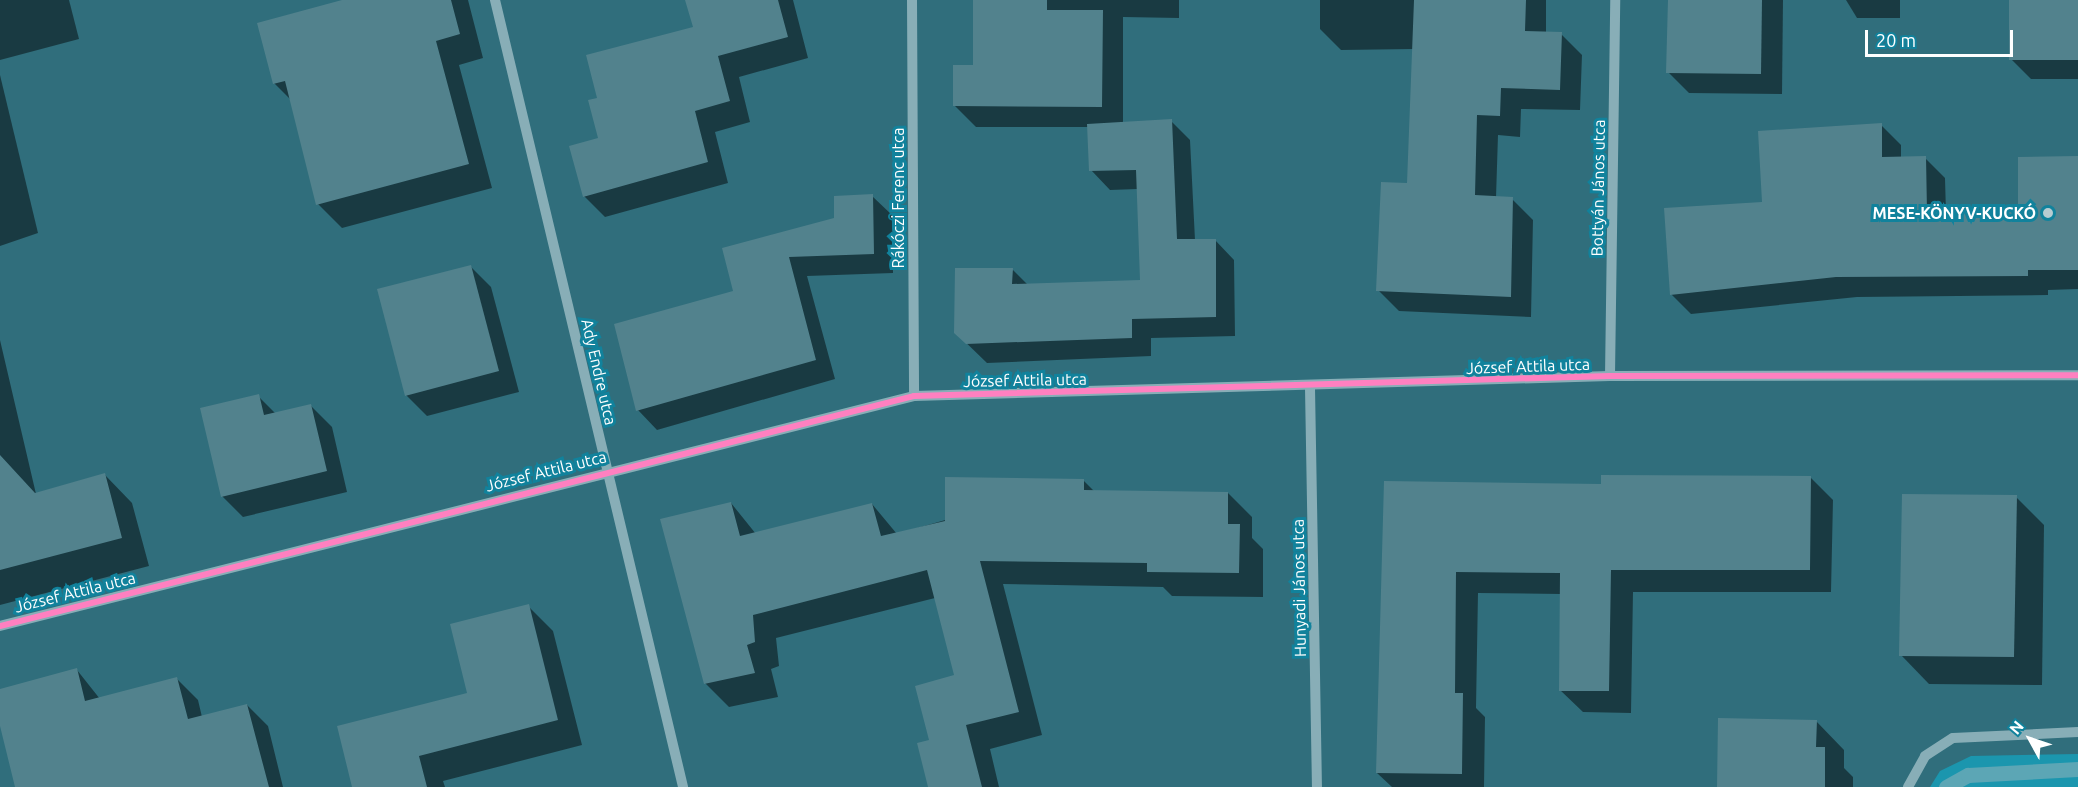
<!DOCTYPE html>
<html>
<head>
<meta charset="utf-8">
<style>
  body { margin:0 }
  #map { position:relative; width:2078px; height:787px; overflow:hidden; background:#306e7c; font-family:Ubuntu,sans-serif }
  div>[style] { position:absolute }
  .green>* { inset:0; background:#1b96ae }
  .shadow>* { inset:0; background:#0007 }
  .stream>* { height:15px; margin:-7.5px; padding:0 7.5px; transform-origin:7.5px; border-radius:7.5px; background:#5ca6b5 }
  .building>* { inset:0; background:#52828d }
  .minor>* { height:10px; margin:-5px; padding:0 5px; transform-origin:5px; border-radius:5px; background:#88aeb7 }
  .cycleway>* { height:6px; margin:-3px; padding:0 3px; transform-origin:3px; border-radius:3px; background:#ff80c0 }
  .dots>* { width:16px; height:16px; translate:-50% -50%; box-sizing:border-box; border:3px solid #11829c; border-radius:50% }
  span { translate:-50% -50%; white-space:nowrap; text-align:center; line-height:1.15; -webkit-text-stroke:6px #11829c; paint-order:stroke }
  .street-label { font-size:16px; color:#fff }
  .poi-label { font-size:16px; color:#fff; font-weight:700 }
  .right { translate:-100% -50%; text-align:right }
  .north { position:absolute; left:2000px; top:709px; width:60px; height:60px; -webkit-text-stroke:4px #11829c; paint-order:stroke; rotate:310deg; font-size:16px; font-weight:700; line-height:24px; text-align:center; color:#fff }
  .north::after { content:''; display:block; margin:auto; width:21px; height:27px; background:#fff; clip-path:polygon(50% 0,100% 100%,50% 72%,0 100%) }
  .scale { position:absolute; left:1865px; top:30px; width:148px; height:27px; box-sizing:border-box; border:3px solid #fff; border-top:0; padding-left:8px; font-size:18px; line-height:21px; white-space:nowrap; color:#fff; -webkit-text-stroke:4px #11829c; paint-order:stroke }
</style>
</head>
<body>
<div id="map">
  <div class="green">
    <div style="clip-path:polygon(2078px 754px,2078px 787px,1930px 787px,1940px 771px,1971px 756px)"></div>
  </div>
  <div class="shadow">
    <div style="clip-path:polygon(0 0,69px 0,79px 39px,0 60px)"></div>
    <div style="clip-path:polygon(343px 0,468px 0,483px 58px,459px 65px,492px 188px,342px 228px,318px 204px,292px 101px,274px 83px)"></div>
    <div style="clip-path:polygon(687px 0,793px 0,808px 58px,739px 77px,750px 122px,715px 132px,728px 183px,605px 217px,584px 196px,600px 139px,599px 99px,694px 28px)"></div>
    <div style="clip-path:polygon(975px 0,1179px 0,1179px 18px,1123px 17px,1123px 123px,1171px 121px,1190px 140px,1195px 240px,1215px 240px,1234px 260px,1235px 336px,1151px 338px,1151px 356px,987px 363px,955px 332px,1013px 270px,1028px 285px,1141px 282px,1138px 189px,1110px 190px,1091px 170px,1089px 127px,976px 127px,955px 106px,974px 67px)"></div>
    <div style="clip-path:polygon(1320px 0,1546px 0,1546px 33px,1561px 34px,1582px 55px,1580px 110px,1521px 109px,1520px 137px,1498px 135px,1496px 198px,1512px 199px,1533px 220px,1531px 317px,1399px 311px,1378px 290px,1409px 185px,1414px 49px,1341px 50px,1320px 29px)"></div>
    <div style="clip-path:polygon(1669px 0,1783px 0,1782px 94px,1689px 93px,1668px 72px)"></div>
    <div style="clip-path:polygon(1846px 0,1900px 0,1900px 18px,1857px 18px)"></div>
    <div style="clip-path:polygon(2012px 0,2078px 0,2078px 79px,2031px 79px,2011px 59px)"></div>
    <div style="clip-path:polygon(0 75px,38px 233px,0 246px)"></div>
    <div style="clip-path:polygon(1881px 125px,1901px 145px,1901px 158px,1925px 158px,1945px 178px,1946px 213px,2020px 212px,2078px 157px,2078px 289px,2048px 290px,2048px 295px,1857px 297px,1691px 314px,1671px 294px,1763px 203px)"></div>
    <div style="clip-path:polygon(872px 196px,892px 215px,893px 273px,807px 276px,835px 379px,657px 430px,638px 410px,735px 292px)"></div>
    <div style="clip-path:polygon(470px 266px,491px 287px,519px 392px,427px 416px,406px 395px)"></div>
    <div style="clip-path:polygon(0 340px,36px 494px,105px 475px,132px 503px,149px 566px,0 605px)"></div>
    <div style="clip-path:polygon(258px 396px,276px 414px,311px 406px,332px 427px,347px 492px,243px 517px,222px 496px)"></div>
    <div style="clip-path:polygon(1811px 478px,1833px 500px,1831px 592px,1633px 592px,1631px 713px,1583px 712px,1560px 690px,1561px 594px,1478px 593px,1476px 708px,1485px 717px,1484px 787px,1392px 787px,1377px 773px,1386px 483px,1603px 485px)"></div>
    <div style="clip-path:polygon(1083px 480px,1095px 492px,1228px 493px,1252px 517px,1252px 538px,1263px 549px,1263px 597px,1172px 596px,1163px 587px,1003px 584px,1042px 735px,990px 749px,999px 787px,930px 787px,931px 741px,956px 676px,935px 598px,776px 638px,779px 666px,771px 669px,778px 697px,729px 707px,705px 683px,731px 503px,756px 534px,872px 504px,897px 534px)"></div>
    <div style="clip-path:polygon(2016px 497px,2044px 525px,2042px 685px,1929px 684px,1901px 655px)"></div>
    <div style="clip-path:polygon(528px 606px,553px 631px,582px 745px,443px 781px,445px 787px,354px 787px,469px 694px)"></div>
    <div style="clip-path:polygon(77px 670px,100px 699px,177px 679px,198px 700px,202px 717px,247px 705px,268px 726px,283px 787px,17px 787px,0 720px,0 690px)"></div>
    <div style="clip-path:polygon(1816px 721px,1844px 750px,1844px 768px,1853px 777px,1853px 787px,1719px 787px)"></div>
  </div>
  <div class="stream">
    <div style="left:1946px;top:787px;width:25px;rotate:-29deg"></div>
    <div style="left:1968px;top:775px;width:110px;rotate:-3.1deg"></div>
  </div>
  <div class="building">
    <div style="clip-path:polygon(342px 0,451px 0,460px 34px,436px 41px,469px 164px,316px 205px,285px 81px,273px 84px,257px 23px)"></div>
    <div style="clip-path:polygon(685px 0,778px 0,788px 37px,718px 56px,730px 101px,695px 111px,708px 162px,583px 197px,569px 146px,598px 138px,588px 100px,597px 98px,586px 55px,693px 27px)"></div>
    <div style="clip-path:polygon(973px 0,1047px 0,1047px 10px,1103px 10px,1102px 107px,953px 106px,953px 65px,973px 65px)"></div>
    <div style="clip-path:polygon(1414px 0,1526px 0,1525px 31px,1562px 32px,1560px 90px,1501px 88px,1500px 116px,1477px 115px,1475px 195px,1513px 197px,1511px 297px,1376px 291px,1381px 182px,1407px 183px)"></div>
    <div style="clip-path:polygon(1668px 0,1762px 0,1761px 74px,1666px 73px)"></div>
    <div style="clip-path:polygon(2009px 0,2078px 0,2078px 60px,2009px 60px)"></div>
    <div style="clip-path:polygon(1172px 119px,1177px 239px,1216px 239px,1216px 317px,1132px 319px,1132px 338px,966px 344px,954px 333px,955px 268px,1013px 268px,1012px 284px,1140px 280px,1136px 170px,1089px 171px,1087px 124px)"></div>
    <div style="clip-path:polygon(1882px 123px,1882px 157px,1926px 156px,1927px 212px,2018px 210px,2018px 157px,2078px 156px,2078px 270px,2028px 270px,2028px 276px,1836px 277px,1670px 295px,1664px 208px,1762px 202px,1758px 131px)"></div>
    <div style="clip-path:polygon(873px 194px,874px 254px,789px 257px,816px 360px,636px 411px,614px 324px,733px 291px,722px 248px,834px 218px,834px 196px)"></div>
    <div style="clip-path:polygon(471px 265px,499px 371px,405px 396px,377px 289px)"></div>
    <div style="clip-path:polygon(259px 394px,264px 415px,311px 404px,327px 471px,221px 497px,200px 408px)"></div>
    <div style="clip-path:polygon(0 455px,35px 493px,105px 473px,122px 538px,0 570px)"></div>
    <div style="clip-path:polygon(1601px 475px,1811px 476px,1810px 570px,1611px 570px,1609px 691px,1559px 691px,1560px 573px,1456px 572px,1455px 693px,1463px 693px,1462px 774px,1376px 773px,1384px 481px,1601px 484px)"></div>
    <div style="clip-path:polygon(945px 477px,1084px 479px,1084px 490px,1228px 492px,1228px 524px,1240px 524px,1239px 573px,1147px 572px,1147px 563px,980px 561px,1019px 712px,966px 725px,982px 787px,928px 787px,917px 743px,929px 740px,915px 686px,954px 675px,927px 570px,753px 615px,755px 642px,747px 645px,755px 673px,704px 684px,660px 519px,731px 502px,740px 536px,872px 503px,881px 536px,945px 521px)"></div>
    <div style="clip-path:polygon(1902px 494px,2017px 495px,2014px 657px,1899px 656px)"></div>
    <div style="clip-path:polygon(529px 604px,558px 720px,419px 756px,427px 787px,352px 787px,337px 726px,467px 693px,450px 624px)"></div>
    <div style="clip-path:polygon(77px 668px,85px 701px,177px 677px,188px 719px,247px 704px,269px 787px,15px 787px,0 726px,0 689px)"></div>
    <div style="clip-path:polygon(1718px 718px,1817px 720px,1816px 747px,1825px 747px,1825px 787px,1717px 787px)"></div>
  </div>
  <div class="minor">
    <div style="left:495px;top:0;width:809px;rotate:76.56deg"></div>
    <div style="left:912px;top:0;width:396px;rotate:89.7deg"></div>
    <div style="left:1610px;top:376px;width:376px;rotate:-89.2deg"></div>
    <div style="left:1310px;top:388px;width:399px;rotate:89deg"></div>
    <div style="left:0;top:626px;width:942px;rotate:-14.12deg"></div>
    <div style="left:914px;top:396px;width:696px;rotate:-1.65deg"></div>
    <div style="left:1610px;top:376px;width:468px;rotate:-0.1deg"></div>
    <div style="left:1908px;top:787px;width:35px;rotate:-61deg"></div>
    <div style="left:1925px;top:756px;width:33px;rotate:-33deg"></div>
    <div style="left:1953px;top:738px;width:125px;rotate:-2.7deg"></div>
  </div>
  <div class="cycleway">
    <div style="left:0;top:626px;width:942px;rotate:-14.12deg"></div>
    <div style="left:914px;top:396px;width:696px;rotate:-1.65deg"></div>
    <div style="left:1610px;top:376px;width:468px;rotate:-0.1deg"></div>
  </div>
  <div class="dots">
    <div style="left:2048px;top:213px;background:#b7ccd1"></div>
  </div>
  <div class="street-label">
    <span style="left:1598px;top:188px;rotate:-89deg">Bottyán János utca</span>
    <span style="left:898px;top:198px;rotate:-90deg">Rákóczi Ferenc utca</span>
    <span style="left:1528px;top:366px;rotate:-2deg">József Attila utca</span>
    <span style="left:599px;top:372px;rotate:77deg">Ady Endre utca</span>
    <span style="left:1025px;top:380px;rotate:-1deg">József Attila utca</span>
    <span style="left:546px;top:471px;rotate:-14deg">József Attila utca</span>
    <span style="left:1299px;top:588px;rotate:-91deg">Hunyadi János utca</span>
    <span style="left:75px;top:592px;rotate:-14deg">József Attila utca</span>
  </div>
  <div class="poi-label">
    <span class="right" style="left:2036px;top:213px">MESE-KÖNYV-KUCKÓ</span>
  </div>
  <div class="north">N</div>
  <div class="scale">20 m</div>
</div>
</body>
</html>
